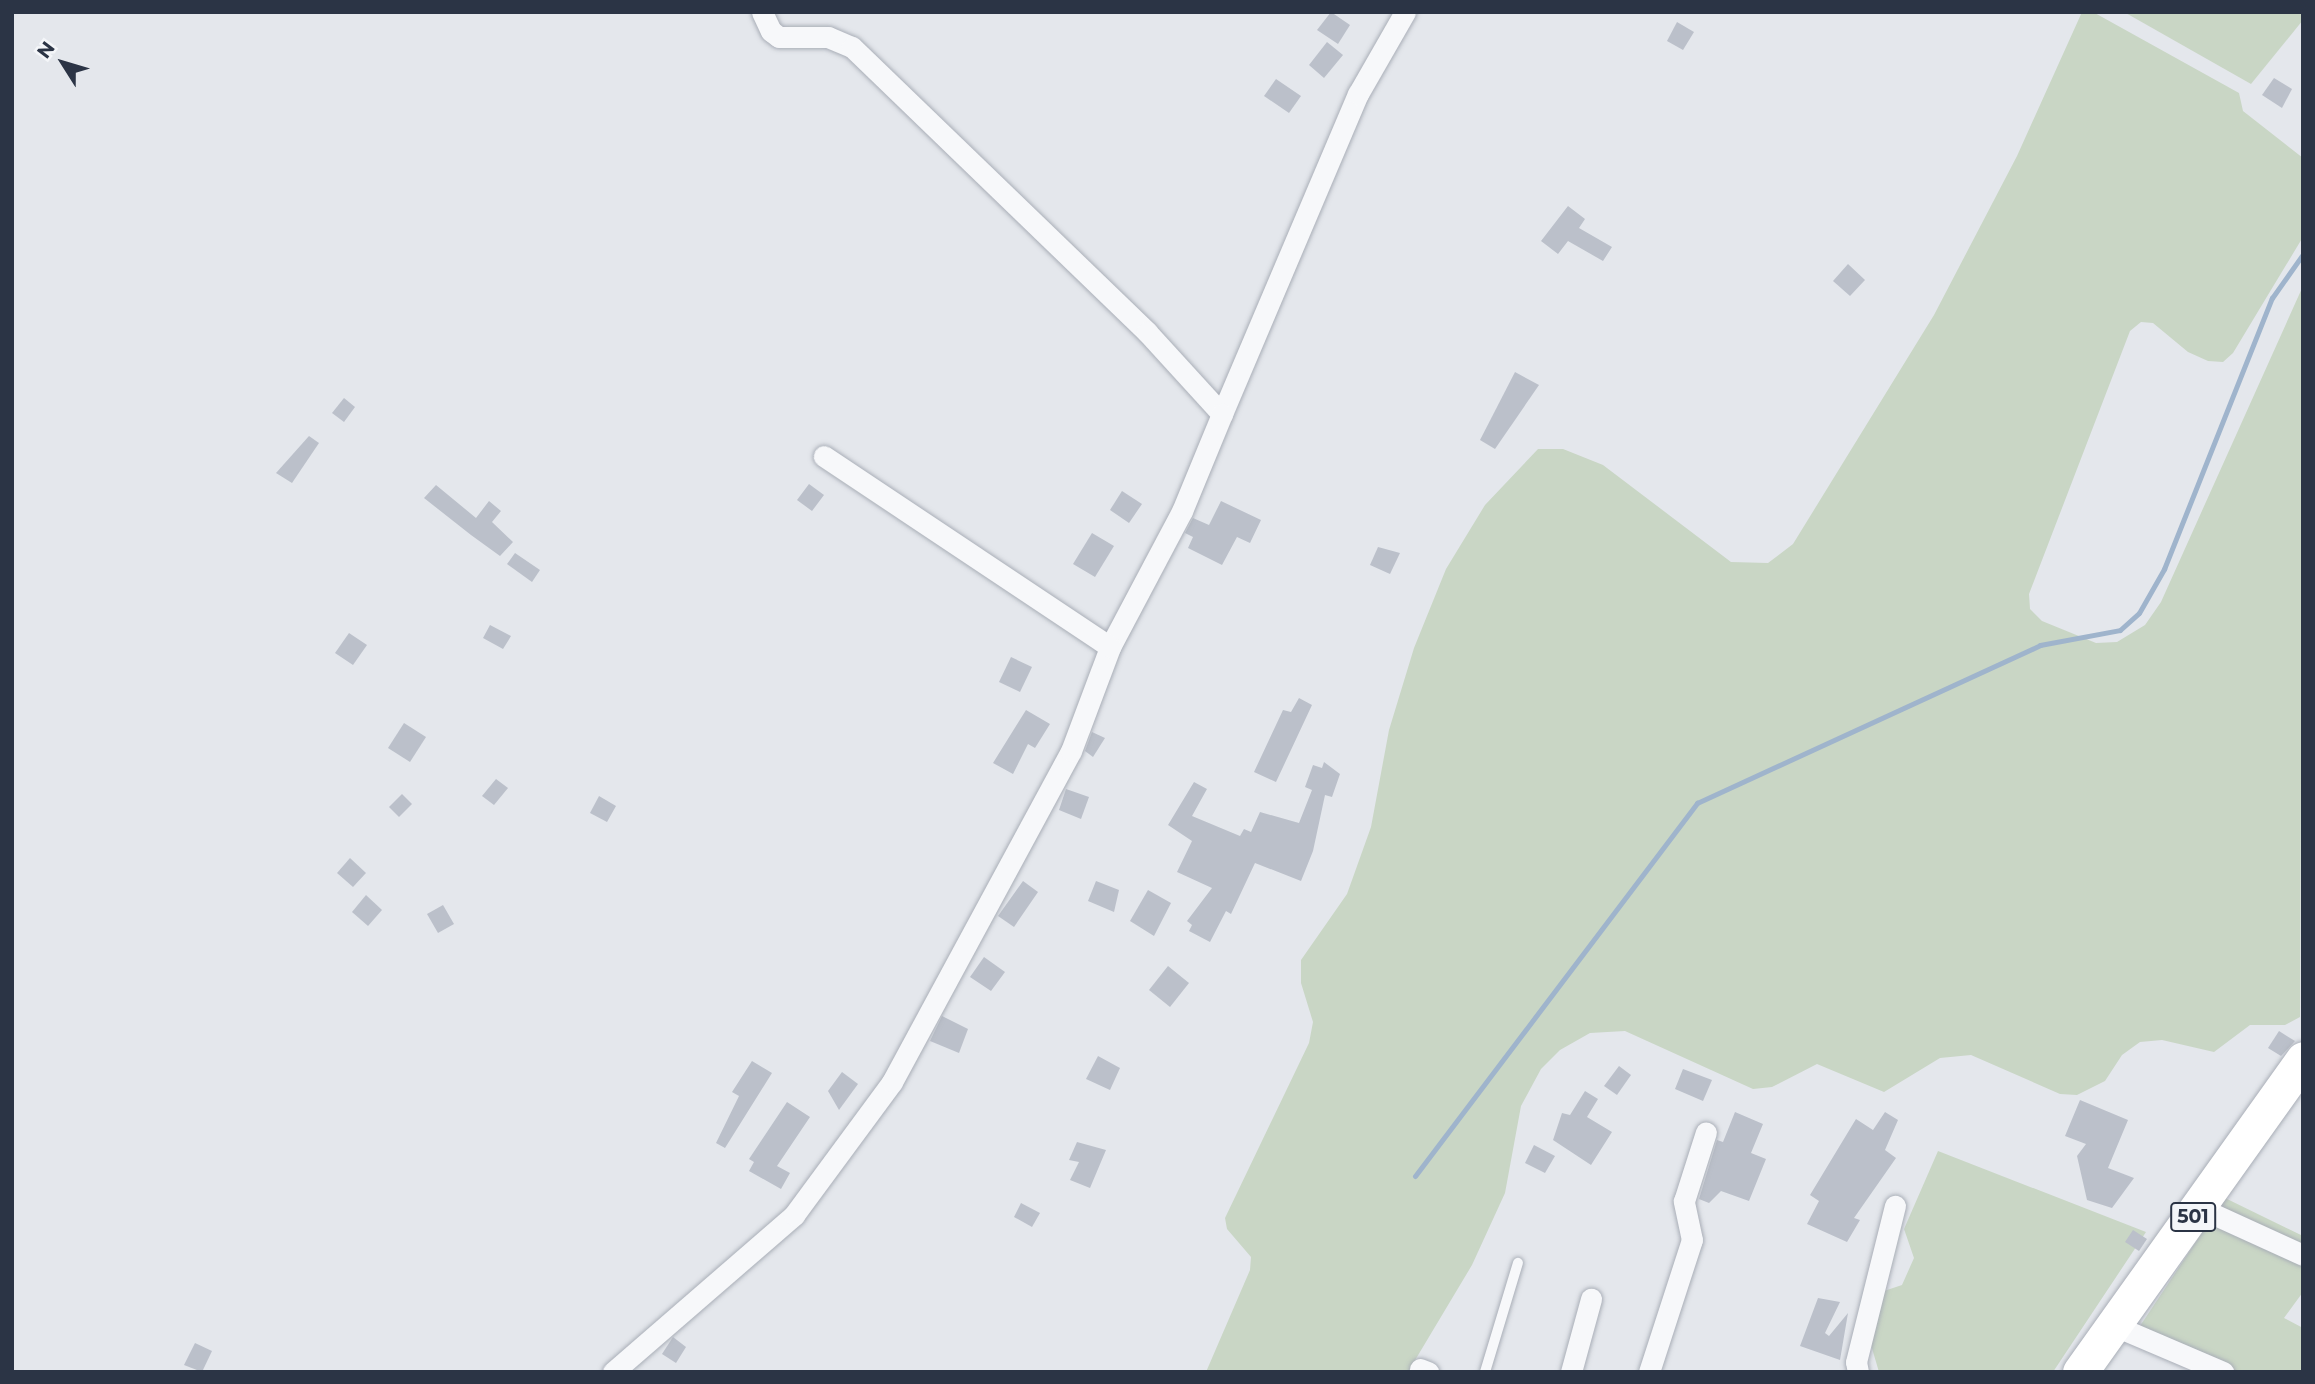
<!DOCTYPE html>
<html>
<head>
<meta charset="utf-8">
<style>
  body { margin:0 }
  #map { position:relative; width:2315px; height:1384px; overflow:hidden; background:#e4e7ec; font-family:Montserrat,sans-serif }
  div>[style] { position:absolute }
  .green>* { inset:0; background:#c9d6c5 }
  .stream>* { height:5px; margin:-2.5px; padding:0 2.5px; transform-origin:2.5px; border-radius:2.5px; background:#9fb4cc }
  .building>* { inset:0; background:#bbc0ca }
  .roads { filter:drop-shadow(0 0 2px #a9aeb7) drop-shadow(0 0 2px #a9aeb7) }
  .lane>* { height:10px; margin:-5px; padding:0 5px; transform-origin:5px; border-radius:5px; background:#f7f8fa }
  .street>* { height:21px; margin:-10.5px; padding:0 10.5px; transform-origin:10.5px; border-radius:10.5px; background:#f7f8fa }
  .primary>* { height:35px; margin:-17.5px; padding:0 17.5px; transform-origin:17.5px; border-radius:17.5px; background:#fff }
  span { translate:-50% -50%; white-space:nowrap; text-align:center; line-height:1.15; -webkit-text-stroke:6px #f4f6f9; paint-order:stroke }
  .shield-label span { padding:2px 5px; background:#f4f6f9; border:2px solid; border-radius:5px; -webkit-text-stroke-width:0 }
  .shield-label { font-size:19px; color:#2b3445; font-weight:700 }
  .frame { position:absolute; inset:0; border:14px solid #2b3445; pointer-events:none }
  .north { position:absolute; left:28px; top:28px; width:70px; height:70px; -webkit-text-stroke:5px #f4f6f9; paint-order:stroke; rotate:307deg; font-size:19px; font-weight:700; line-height:28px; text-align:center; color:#2b3445 }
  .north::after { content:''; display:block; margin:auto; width:24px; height:32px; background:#2b3445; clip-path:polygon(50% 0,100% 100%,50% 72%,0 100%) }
</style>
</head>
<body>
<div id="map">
  <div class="green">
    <div style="clip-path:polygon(2082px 12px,2093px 12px,2239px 93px,2243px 111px,2303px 158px,2303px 237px,2233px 353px,2223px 362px,2208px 361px,2188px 352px,2153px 323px,2141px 322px,2130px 331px,2029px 594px,2030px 609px,2042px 621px,2096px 643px,2117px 642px,2145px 625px,2161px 602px,2303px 286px,2300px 1017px,2285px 1025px,2250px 1025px,2214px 1052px,2162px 1040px,2140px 1042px,2122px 1055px,2105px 1081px,2077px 1095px,2060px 1094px,1971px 1055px,1940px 1058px,1884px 1092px,1817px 1064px,1772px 1087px,1753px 1089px,1625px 1031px,1590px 1033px,1560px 1050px,1541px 1069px,1521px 1106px,1505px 1193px,1472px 1265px,1408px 1372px,1206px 1372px,1250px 1270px,1251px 1257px,1227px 1229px,1225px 1218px,1309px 1043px,1313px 1022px,1301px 983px,1301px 960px,1347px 894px,1371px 827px,1389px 730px,1414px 648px,1446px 569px,1485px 505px,1538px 449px,1563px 449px,1603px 465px,1731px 562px,1768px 563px,1793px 544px,1934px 315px,2017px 156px)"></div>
    <div style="clip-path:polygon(2124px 12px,2303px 12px,2303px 20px,2251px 84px)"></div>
    <div style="clip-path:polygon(1938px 1151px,2146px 1232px,2053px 1372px,1879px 1372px,1871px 1345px,1884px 1291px,1902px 1285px,1914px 1258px,1904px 1229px)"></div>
    <div style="clip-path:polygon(2225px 1198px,2303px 1236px,2303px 1292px,2284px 1318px,2303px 1328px,2303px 1372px,2238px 1372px,2140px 1326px)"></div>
  </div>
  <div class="stream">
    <div style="left:1415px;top:1176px;width:468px;rotate:-52.9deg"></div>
    <div style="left:1697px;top:803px;width:378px;rotate:-24.7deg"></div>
    <div style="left:2040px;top:645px;width:81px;rotate:-10.6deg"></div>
    <div style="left:2120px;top:630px;width:25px;rotate:-42deg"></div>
    <div style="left:2139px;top:613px;width:51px;rotate:-60.4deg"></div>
    <div style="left:2164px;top:569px;width:292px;rotate:-68.3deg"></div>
    <div style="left:2272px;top:298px;width:54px;rotate:-54.8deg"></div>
  </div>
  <div class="building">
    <div style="clip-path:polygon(1331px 12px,1350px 25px,1338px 44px,1317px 30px)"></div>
    <div style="clip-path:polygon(1677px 22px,1694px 32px,1683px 50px,1667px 41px)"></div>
    <div style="clip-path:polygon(1327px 42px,1343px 55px,1324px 78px,1309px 65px)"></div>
    <div style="clip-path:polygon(2274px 78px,2292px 89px,2282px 108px,2262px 95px)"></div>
    <div style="clip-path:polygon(1276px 79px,1301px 96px,1289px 113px,1264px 96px)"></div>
    <div style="clip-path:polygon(1568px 206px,1585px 219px,1579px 228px,1612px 247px,1603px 261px,1568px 241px,1558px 254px,1541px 241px)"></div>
    <div style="clip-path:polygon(1848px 264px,1865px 280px,1850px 296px,1833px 281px)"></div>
    <div style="clip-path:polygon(1515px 372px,1539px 385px,1495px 449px,1480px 440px)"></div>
    <div style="clip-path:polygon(344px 398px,355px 407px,344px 422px,332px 413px)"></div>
    <div style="clip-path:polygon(309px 436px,319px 443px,292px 483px,276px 473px)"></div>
    <div style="clip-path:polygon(809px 484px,824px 495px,812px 511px,797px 500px)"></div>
    <div style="clip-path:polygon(436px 485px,476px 518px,489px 501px,501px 511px,492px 522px,513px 542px,500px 556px,471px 535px,424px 498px)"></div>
    <div style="clip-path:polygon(1122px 491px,1142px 504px,1129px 523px,1110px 510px)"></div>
    <div style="clip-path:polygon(1221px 501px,1261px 520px,1250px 543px,1237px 537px,1222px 565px,1188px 548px,1193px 537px,1185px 533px,1193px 518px,1209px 525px)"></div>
    <div style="clip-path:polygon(1092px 533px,1114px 546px,1095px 577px,1073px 564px)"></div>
    <div style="clip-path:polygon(1378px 547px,1400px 553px,1390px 574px,1370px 565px)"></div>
    <div style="clip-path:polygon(515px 553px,540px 570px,532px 582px,507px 564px)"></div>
    <div style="clip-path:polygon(490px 625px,511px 636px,503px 649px,483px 638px)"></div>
    <div style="clip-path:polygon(349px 633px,367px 645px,353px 665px,335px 653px)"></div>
    <div style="clip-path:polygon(1011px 657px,1032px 667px,1020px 692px,999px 682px)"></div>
    <div style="clip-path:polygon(1299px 698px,1312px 705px,1276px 782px,1254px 772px,1283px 710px,1291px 712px)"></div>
    <div style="clip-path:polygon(1026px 710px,1050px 724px,1035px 748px,1028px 744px,1013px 774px,993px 763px)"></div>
    <div style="clip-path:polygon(404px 723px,426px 737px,410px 762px,388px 748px)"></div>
    <div style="clip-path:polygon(1092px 732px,1105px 738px,1093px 757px,1085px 751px)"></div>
    <div style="clip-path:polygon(1324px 762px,1340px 774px,1332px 797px,1325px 795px,1313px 851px,1301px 881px,1255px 863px,1231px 914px,1226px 911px,1210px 942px,1189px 931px,1192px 925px,1187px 921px,1212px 888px,1177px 872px,1192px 841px,1168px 825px,1194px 782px,1207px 789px,1192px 816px,1240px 836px,1244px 829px,1251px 832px,1260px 812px,1299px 823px,1312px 790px,1305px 787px,1313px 765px,1322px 768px)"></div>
    <div style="clip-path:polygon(496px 779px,508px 788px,494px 805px,482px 796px)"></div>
    <div style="clip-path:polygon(1066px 789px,1089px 797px,1081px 819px,1059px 810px)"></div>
    <div style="clip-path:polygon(402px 794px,412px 804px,399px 817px,389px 807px)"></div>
    <div style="clip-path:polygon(599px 796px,616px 806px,607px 822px,590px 813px)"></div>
    <div style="clip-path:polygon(350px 858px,366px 873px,353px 887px,337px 873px)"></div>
    <div style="clip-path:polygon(1023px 881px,1038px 892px,1014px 927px,998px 916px)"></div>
    <div style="clip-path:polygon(1096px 881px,1119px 890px,1114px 912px,1088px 901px)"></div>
    <div style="clip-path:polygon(1148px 890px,1171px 903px,1154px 936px,1130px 921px)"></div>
    <div style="clip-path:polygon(366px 895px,382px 910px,368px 926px,352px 912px)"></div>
    <div style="clip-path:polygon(443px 905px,454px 924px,438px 933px,427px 914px)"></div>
    <div style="clip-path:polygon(984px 957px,1005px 972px,991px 991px,970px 977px)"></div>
    <div style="clip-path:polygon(1168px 966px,1189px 983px,1170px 1007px,1149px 990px)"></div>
    <div style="clip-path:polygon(942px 1016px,968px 1029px,959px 1053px,930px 1041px)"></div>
    <div style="clip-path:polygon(2279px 1031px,2295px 1041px,2281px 1056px,2268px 1048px)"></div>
    <div style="clip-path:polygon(1098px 1056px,1120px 1068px,1110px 1090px,1086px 1079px)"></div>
    <div style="clip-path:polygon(752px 1061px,772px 1073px,725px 1148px,716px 1143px,739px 1096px,732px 1092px)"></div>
    <div style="clip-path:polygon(1619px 1066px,1631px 1075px,1617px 1095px,1604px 1086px)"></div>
    <div style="clip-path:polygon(1683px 1069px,1712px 1080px,1703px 1101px,1675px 1089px)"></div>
    <div style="clip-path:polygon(842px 1072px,858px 1084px,839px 1110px,828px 1091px)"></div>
    <div style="clip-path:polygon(1585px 1091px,1598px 1099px,1587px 1117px,1612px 1132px,1591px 1165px,1553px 1140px,1562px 1113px,1570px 1115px)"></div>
    <div style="clip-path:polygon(2080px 1100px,2128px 1120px,2108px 1168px,2134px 1178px,2112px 1208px,2087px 1200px,2077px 1156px,2086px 1144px,2065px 1136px)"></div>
    <div style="clip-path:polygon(787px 1102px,810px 1117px,777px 1166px,790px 1173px,781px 1189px,749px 1171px,754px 1162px,749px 1159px)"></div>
    <div style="clip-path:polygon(1735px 1112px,1763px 1124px,1751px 1153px,1766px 1159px,1749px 1201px,1721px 1191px,1709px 1203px,1699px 1199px,1717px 1140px,1723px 1142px)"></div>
    <div style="clip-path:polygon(1885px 1112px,1898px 1120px,1885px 1150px,1896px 1158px,1854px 1218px,1860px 1220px,1847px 1242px,1807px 1224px,1819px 1201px,1810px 1195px,1856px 1119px,1873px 1130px)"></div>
    <div style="clip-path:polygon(1077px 1142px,1106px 1150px,1090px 1188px,1070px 1180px,1079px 1162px,1069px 1160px)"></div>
    <div style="clip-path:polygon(1534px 1145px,1555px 1156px,1545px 1173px,1525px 1163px)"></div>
    <div style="clip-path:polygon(1021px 1203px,1040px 1213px,1032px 1227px,1014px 1217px)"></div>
    <div style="clip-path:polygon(2133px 1230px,2147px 1239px,2139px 1251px,2125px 1242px)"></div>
    <div style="clip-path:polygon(1818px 1298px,1840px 1302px,1825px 1333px,1829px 1336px,1848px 1313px,1840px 1360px,1800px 1346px)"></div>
    <div style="clip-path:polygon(673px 1337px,686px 1347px,676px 1363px,662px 1354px)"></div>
    <div style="clip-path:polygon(195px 1343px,212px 1351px,202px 1372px,184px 1365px)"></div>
  </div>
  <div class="roads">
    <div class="lane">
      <div style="left:1485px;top:1372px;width:114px;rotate:-73.2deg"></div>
    </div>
    <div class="street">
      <div style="left:762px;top:12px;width:21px;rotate:65deg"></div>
      <div style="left:771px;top:31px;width:10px;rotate:37deg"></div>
      <div style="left:779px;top:37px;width:49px"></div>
      <div style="left:828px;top:37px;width:26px;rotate:23deg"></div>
      <div style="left:852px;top:47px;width:410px;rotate:44deg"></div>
      <div style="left:1147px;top:332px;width:111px;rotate:47.6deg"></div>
      <div style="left:1222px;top:414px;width:348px;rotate:-67deg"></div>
      <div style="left:1358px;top:94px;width:95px;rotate:-60.2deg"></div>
      <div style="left:1110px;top:647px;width:154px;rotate:-62.1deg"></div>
      <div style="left:1182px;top:511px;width:105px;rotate:-67.6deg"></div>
      <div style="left:2200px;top:1208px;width:113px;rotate:24.5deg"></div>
      <div style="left:2113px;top:1325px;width:120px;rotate:23.1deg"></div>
      <div style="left:1420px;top:1369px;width:9px;rotate:21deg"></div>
      <div style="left:613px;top:1372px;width:240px;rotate:-40.9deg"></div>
      <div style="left:794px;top:1215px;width:165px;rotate:-53.6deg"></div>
      <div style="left:892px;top:1082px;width:376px;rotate:-61.6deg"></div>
      <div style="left:1071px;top:751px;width:111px;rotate:-69.4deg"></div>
      <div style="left:1110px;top:647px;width:344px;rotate:-146.3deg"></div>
      <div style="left:1571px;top:1372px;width:76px;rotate:-74.7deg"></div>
      <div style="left:1649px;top:1372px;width:139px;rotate:-72deg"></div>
      <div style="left:1692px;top:1240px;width:40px;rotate:-102deg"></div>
      <div style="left:1684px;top:1201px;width:72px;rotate:-72.3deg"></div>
      <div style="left:1858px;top:1372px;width:10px;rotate:-101deg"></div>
      <div style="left:1856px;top:1362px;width:161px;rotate:-76deg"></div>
    </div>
    <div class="primary">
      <div style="left:2080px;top:1372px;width:384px;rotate:-54.5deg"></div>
    </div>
  </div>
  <div class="shield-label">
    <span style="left:2193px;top:1217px">501</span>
  </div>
  <div class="frame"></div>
  <div class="north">N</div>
</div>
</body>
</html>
